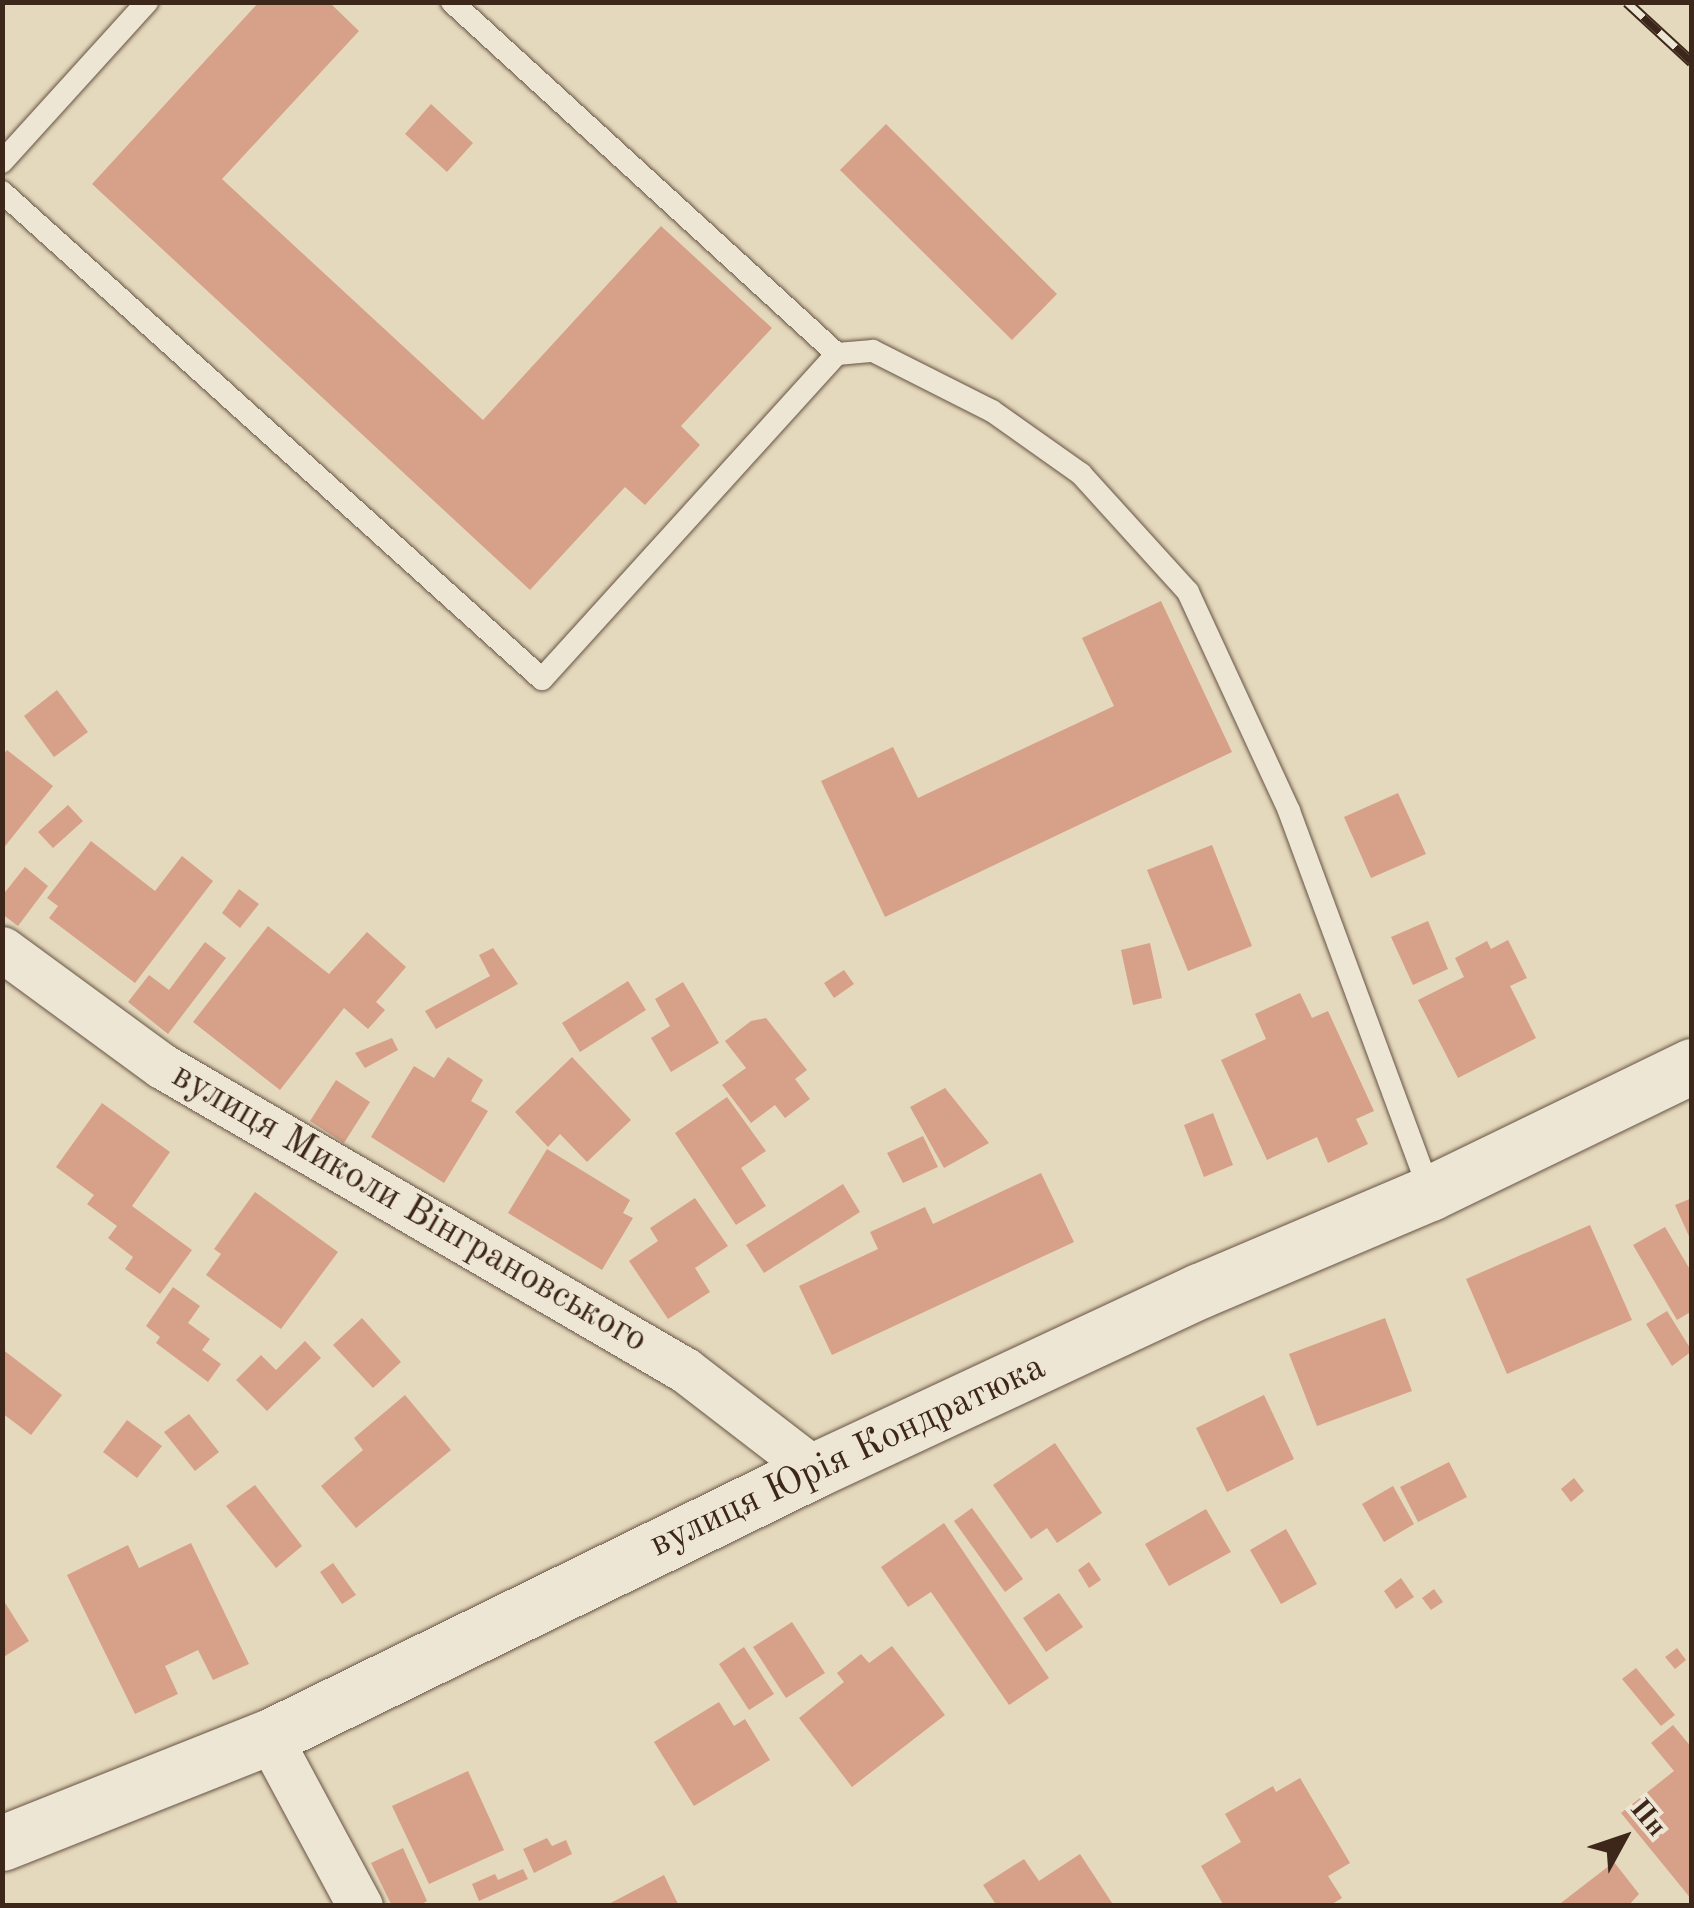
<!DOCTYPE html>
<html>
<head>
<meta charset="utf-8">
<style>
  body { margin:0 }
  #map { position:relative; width:1694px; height:1908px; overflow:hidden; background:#e5d9bd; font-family:"Old Standard TT",serif }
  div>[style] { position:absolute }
  .building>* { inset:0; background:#d7a088 }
  .roads { filter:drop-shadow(0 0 2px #675444) drop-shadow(0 0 2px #675444) }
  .lane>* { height:22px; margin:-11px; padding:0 11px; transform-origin:11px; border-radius:11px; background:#eee6d4 }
  .street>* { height:45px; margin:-22.5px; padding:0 22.5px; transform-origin:22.5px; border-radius:22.5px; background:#eee6d4 }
  .secondary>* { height:55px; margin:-27.5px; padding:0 27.5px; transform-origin:27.5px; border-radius:27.5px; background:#eee6d4 }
  .rail>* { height:11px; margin-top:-5.5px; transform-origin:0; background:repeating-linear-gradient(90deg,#eee6d4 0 22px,#3d271b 0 44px); box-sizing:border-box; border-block:2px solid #3d271b }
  span { translate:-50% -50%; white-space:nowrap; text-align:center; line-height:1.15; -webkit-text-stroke:8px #eee6d4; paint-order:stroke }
  .street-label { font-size:38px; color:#3d271b }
  .frame { position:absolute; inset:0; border:5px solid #3d271b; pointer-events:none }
  .north { position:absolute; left:1574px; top:1788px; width:100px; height:100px; -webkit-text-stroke:8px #eee6d4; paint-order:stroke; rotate:50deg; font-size:28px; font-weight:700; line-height:40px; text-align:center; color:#3d271b }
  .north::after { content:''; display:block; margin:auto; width:35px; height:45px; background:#3d271b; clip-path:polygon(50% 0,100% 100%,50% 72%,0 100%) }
</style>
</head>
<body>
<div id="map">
  <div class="building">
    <div style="clip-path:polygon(259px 2px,329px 2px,359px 31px,222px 179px,483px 420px,661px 226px,772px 328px,681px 426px,700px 445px,645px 505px,625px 487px,530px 590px,92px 184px)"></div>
    <div style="clip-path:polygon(431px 104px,473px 143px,447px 172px,405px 134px)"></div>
    <div style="clip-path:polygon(886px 124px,1057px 294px,1012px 340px,840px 170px)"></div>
    <div style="clip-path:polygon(1161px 601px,1232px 752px,885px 917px,821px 781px,893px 747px,918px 798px,1114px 706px,1082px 638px)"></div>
    <div style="clip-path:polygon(57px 690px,88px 732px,54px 757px,24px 716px)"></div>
    <div style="clip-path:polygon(7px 750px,53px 786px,2px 850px,2px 756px)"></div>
    <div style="clip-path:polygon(1398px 793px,1426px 854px,1371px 878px,1344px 817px)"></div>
    <div style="clip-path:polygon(68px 805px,83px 821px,53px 848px,38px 832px)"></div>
    <div style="clip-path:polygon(91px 841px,155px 891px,182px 856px,213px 881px,135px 983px,49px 918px,58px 906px,47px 898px)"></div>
    <div style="clip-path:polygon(1212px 845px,1252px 946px,1188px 971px,1147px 870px)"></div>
    <div style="clip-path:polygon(25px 867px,48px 886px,18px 926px,2px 914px,2px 896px)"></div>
    <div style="clip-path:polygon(239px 889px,259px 904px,240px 928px,222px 913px)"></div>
    <div style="clip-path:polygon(1428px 921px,1448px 969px,1413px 985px,1391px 937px)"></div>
    <div style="clip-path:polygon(268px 926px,329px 974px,367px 932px,406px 967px,376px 1002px,385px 1010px,368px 1029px,344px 1008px,280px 1090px,193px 1022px)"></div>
    <div style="clip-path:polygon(1508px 940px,1527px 978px,1510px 986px,1536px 1038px,1458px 1078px,1418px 1000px,1464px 977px,1455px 958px,1487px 941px,1491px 949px)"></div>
    <div style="clip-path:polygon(205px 942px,226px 958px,168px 1034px,128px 1002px,149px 975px,169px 990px)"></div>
    <div style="clip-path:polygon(1150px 943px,1162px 998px,1133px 1005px,1121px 950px)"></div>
    <div style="clip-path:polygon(493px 948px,518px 984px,436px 1029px,425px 1011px,490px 976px,479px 955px)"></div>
    <div style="clip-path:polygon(844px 970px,854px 984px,834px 998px,824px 983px)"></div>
    <div style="clip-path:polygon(628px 981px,646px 1010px,580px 1052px,562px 1023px)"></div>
    <div style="clip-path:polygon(683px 982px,719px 1043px,671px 1072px,651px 1038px,670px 1026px,655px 999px)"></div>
    <div style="clip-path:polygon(1300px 993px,1312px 1018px,1328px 1011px,1374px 1111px,1356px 1119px,1368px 1144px,1328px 1163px,1317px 1137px,1267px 1160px,1221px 1060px,1266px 1039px,1255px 1014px)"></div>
    <div style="clip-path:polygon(766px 1018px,807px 1070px,795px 1079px,810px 1099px,785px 1118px,775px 1105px,751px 1123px,722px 1085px,746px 1068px,725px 1041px,751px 1021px)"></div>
    <div style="clip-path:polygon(392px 1038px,398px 1050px,365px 1068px,355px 1053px)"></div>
    <div style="clip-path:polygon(448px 1057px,483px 1080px,471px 1101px,488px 1111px,444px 1183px,371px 1137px,414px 1066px,434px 1078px)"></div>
    <div style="clip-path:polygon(572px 1057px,631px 1120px,587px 1162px,560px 1134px,548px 1147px,515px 1112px)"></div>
    <div style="clip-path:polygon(336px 1080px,370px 1102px,344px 1143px,310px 1121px)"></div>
    <div style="clip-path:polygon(945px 1088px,989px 1143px,944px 1168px,910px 1107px)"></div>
    <div style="clip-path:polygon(727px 1097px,766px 1151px,741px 1168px,766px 1206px,736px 1225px,675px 1133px)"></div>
    <div style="clip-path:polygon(102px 1103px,170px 1152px,132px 1206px,192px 1250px,160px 1294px,125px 1269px,133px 1257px,108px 1238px,117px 1226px,87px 1204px,94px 1195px,56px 1167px)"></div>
    <div style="clip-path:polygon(1213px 1113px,1233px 1165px,1204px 1177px,1184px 1125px)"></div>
    <div style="clip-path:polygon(923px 1136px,938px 1167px,903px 1183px,887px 1153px)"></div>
    <div style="clip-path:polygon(547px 1149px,630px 1200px,623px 1213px,633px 1218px,602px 1270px,508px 1213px)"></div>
    <div style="clip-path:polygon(1041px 1173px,1074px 1242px,832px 1355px,799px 1286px,878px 1249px,870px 1232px,925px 1207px,933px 1224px)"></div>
    <div style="clip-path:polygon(843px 1184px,860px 1212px,764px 1273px,746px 1245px)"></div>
    <div style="clip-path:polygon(255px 1192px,338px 1252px,281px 1329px,206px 1275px,221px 1254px,214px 1249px)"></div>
    <div style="clip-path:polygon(695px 1198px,728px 1246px,695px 1268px,710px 1292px,668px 1319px,629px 1261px,658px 1241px,650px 1228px)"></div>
    <div style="clip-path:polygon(1692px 1198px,1692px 1243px,1675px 1205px)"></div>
    <div style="clip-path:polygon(1590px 1225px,1632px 1320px,1507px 1374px,1466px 1279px)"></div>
    <div style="clip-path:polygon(1665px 1227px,1692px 1273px,1692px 1311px,1677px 1320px,1633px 1245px)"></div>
    <div style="clip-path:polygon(173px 1287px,200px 1306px,188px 1323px,210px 1339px,202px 1350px,221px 1364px,208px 1382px,156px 1343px,160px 1337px,146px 1326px)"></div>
    <div style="clip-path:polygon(1667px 1311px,1692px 1351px,1672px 1366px,1646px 1324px)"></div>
    <div style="clip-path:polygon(362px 1318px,401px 1362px,373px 1388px,333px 1345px)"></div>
    <div style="clip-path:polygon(1385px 1318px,1412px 1391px,1317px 1426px,1289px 1354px)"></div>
    <div style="clip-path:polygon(305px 1341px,321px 1358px,267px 1411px,236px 1380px,261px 1355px,276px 1370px)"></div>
    <div style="clip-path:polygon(2px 1349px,62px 1395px,31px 1435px,2px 1413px)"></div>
    <div style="clip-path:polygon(405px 1395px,451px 1450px,356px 1528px,321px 1486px,363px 1450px,354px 1438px)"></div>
    <div style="clip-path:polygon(1264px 1395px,1294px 1459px,1227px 1492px,1196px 1428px)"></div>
    <div style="clip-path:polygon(189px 1414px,219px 1452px,195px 1471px,164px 1432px)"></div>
    <div style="clip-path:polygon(127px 1420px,162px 1446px,137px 1478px,103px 1452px)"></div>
    <div style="clip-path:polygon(1055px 1443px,1102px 1513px,1057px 1543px,1047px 1528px,1031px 1539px,993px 1485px)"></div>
    <div style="clip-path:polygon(1449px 1462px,1467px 1497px,1418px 1522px,1400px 1487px)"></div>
    <div style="clip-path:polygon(1574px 1478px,1584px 1491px,1571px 1502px,1561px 1489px)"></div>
    <div style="clip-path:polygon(255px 1485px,302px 1546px,276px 1568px,226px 1506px)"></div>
    <div style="clip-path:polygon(1393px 1486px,1414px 1524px,1384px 1542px,1362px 1504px)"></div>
    <div style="clip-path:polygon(972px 1508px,1023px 1579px,1005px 1592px,954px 1521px)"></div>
    <div style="clip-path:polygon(1206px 1509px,1231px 1552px,1169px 1586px,1145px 1544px)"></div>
    <div style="clip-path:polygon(944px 1523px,1049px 1678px,1009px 1705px,931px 1592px,908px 1607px,881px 1567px)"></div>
    <div style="clip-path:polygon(1286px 1529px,1317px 1584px,1281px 1604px,1250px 1550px)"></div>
    <div style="clip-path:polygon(191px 1543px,249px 1664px,213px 1680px,198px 1650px,165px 1666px,178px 1694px,135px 1714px,67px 1575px,128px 1545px,139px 1568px)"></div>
    <div style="clip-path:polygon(1089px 1562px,1101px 1580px,1089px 1588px,1078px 1570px)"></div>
    <div style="clip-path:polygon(333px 1563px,356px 1595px,342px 1604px,320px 1572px)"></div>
    <div style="clip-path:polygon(1401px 1578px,1414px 1597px,1396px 1609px,1384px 1591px)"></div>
    <div style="clip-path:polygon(1434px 1589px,1443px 1602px,1431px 1610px,1422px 1598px)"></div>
    <div style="clip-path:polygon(1059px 1593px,1083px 1627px,1046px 1652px,1023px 1618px)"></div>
    <div style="clip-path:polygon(2px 1598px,29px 1641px,2px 1658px)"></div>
    <div style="clip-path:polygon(792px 1622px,825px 1673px,786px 1698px,753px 1647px)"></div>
    <div style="clip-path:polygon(892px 1646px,945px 1715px,852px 1787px,799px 1718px,844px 1682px,837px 1673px,861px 1654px,869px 1663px)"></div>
    <div style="clip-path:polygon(744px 1647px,774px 1694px,749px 1710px,719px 1664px)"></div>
    <div style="clip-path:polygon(1677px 1648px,1686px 1660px,1675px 1669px,1665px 1657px)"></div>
    <div style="clip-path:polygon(1636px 1668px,1675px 1715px,1661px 1726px,1622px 1679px)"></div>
    <div style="clip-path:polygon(719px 1702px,734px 1726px,745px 1719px,770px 1760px,694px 1806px,654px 1742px)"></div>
    <div style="clip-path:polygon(1673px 1725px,1692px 1748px,1692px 1900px,1621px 1813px,1674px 1771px,1651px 1743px)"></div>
    <div style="clip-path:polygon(468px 1771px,504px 1850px,429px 1884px,392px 1806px)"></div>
    <div style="clip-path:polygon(1300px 1778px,1350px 1863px,1328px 1876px,1342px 1898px,1329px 1906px,1224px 1906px,1201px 1866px,1241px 1842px,1225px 1814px,1273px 1786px,1276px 1792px)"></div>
    <div style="clip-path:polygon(547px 1838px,552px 1846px,566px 1840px,572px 1854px,534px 1873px,523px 1849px)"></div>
    <div style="clip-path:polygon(403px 1848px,427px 1901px,418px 1906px,392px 1906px,371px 1863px)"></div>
    <div style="clip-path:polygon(1080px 1854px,1114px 1906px,997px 1906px,983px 1885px,1024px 1859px,1039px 1881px)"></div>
    <div style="clip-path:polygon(1614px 1862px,1639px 1894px,1628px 1906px,1557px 1906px)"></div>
    <div style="clip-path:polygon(523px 1869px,528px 1879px,479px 1901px,472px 1884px,495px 1874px,498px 1880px)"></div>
    <div style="clip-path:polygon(664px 1875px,679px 1906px,605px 1906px)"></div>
  </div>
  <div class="roads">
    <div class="lane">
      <div style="left:452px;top:2px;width:522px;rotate:42.44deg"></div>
      <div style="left:2px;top:162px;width:216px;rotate:-47.8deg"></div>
      <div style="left:2px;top:192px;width:727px;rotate:42.05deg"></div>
      <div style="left:542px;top:679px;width:439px;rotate:-47.8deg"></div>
      <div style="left:837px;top:354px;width:36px;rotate:-5deg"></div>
      <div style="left:873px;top:351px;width:133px;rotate:26.8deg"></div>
      <div style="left:992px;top:411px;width:109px;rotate:35.3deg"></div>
      <div style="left:1081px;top:474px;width:159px;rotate:47.8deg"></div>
      <div style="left:1188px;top:592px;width:241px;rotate:65.2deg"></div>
      <div style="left:1289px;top:811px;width:407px;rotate:69.7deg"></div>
    </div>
    <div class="street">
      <div style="left:2px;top:949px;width:198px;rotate:36.2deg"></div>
      <div style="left:162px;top:1066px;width:605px;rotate:30.17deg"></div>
      <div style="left:685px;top:1370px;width:164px;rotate:37.6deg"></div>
      <div style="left:269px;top:1737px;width:192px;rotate:61.7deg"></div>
    </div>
    <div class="secondary">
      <div style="left:2px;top:1843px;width:287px;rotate:-21.7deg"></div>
      <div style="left:269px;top:1737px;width:608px;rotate:-26.06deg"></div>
      <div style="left:815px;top:1470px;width:424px;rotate:-25deg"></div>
      <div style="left:1199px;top:1291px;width:251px;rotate:-23deg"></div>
      <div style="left:1430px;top:1193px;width:291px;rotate:-25.9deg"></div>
    </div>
  </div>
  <div class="rail">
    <div style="left:1627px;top:2px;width:88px;rotate:42.7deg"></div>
  </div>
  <div class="street-label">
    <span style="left:409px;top:1209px;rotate:30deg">вулиця Миколи Вінграновського</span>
    <span style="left:848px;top:1457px;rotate:-25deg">вулиця Юрія Кондратюка</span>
  </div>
  <div class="frame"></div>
  <div class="north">Пн</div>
</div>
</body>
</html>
